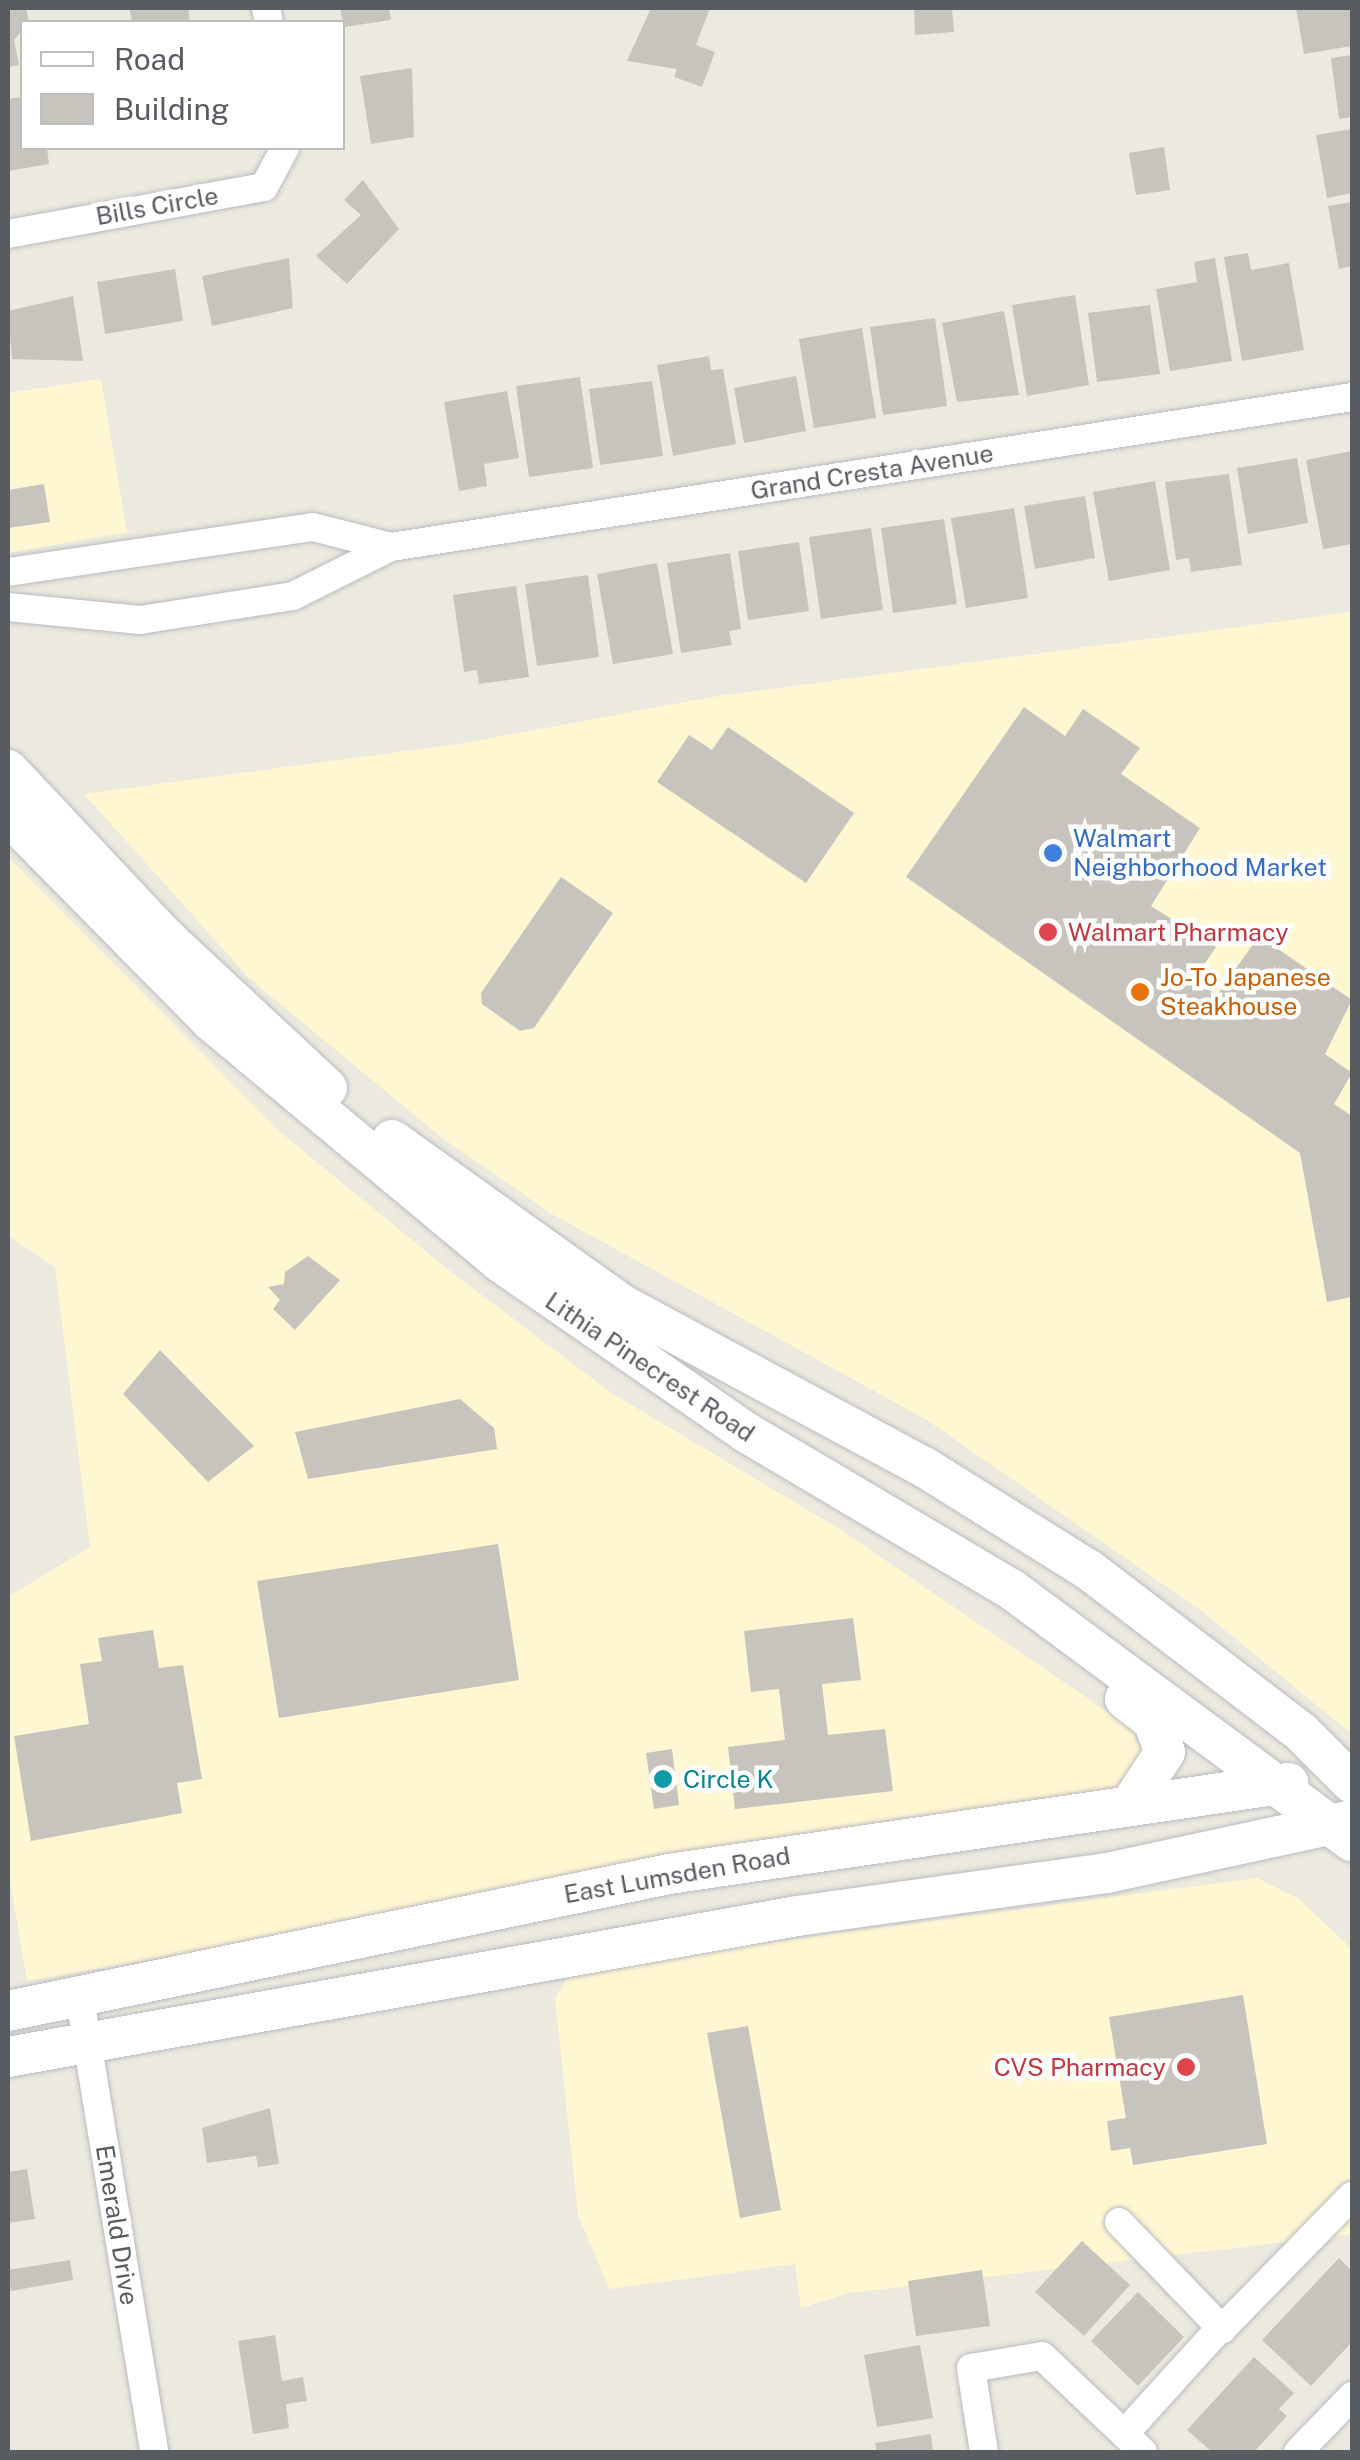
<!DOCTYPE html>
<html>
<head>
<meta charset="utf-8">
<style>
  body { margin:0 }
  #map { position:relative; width:1360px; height:2460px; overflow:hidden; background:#eceadf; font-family:"Public Sans",sans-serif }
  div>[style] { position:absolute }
  .commercial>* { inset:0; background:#fff6d2 }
  .building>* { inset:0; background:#c7c4bd }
  .roads { filter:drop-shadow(0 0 2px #b8babf) drop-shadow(0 0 2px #b8babf) }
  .street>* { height:28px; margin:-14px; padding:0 14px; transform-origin:14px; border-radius:14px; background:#fff }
  .secondary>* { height:40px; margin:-20px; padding:0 20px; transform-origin:20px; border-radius:20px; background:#fff }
  .dots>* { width:28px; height:28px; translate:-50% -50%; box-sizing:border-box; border:5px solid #fff; border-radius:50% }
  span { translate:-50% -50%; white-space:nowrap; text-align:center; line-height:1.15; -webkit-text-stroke:9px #fff; paint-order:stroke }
  .street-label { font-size:25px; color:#585c61 }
  .shop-label { font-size:25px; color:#366cbe }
  .left { translate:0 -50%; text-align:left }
  .health-label { font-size:25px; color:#be3a42 }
  .right { translate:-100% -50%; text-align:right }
  .food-label { font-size:25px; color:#c56008 }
  .culture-label { font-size:25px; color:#0d838f }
  .frame { position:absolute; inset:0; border:10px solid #585c61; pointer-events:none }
  .legend { position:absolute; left:20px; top:20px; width:325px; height:130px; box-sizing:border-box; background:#fff; border:2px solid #bcbec0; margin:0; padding:12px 18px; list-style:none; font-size:30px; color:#585c61 }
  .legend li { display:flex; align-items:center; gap:20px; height:50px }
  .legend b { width:50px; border:2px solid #bcbec0 }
</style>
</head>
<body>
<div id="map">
  <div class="commercial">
    <div style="clip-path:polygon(101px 379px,127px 532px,8px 553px,8px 393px)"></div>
    <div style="clip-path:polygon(1350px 612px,1352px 1734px,1203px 1612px,927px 1420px,552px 1214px,441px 1137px,249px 978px,84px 794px,459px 744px,712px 697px)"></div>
    <div style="clip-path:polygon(8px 857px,281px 1133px,450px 1271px,613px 1394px,838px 1528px,1131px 1728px,1144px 1755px,1124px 1790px,27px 1981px,8px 1868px,8px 1597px,90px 1547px,55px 1267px,8px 1236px)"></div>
    <div style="clip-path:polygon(1257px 1878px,1299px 1899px,1352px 1949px,1352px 2234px,849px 2293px,801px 2308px,795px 2264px,609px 2289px,578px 2215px,555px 1999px,567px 1978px,719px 1949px)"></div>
  </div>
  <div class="building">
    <div style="clip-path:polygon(26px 8px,29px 22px,14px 40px,19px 65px,8px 67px,8px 11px)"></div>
    <div style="clip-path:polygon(129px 8px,188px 8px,190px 22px,132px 21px)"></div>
    <div style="clip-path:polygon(340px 8px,389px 8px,391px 20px,344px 27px)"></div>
    <div style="clip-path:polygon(651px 8px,710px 8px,696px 45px,715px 52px,702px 87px,674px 77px,677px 69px,627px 61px)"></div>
    <div style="clip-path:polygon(914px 8px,952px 8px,954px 32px,915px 35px)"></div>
    <div style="clip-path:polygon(1296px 8px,1352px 8px,1352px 46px,1304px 54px)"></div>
    <div style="clip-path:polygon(1352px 55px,1352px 117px,1339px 119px,1331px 58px)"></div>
    <div style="clip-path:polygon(412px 68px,414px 137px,371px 144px,360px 76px)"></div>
    <div style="clip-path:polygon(22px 97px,22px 148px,47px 148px,49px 164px,8px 171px,8px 99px)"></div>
    <div style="clip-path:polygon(1352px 129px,1352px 193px,1327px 198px,1316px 135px)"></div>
    <div style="clip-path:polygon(1164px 147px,1170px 190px,1136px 195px,1129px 153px)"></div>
    <div style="clip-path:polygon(363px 180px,399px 229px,347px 284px,316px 256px,361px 215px,344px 200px)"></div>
    <div style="clip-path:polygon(1352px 202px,1352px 266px,1339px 269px,1328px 206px)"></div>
    <div style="clip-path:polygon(1248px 253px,1251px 270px,1289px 263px,1304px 350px,1242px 361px,1224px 257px)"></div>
    <div style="clip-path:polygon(289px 258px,293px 308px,212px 326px,202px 276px)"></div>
    <div style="clip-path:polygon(1215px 258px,1232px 361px,1170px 371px,1156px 289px,1197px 282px,1194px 262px)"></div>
    <div style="clip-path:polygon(175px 269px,183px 321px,105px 334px,97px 282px)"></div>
    <div style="clip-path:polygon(1075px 295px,1089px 385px,1027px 396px,1012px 305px)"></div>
    <div style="clip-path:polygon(73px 296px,83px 361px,12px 359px,8px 311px)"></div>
    <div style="clip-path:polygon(1150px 305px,1160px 374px,1097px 382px,1088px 313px)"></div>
    <div style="clip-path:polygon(1004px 311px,1019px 395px,957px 402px,942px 323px)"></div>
    <div style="clip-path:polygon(935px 318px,947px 406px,883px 415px,870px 327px)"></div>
    <div style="clip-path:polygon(862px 328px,876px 418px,814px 428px,799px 339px)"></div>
    <div style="clip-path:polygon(709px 356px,711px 370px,723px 369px,736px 444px,673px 456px,657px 365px)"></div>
    <div style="clip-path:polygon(796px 376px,806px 431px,744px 443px,734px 388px)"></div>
    <div style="clip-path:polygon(580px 377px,593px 468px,529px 477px,516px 386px)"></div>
    <div style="clip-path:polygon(652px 381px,663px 456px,600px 465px,589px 389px)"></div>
    <div style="clip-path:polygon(507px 391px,519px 458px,484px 464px,487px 486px,459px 491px,444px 402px)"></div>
    <div style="clip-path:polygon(1352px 451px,1352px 544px,1323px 549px,1306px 460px)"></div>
    <div style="clip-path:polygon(1297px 458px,1308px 523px,1248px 534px,1237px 468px)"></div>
    <div style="clip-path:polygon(1229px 474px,1242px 565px,1191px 572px,1189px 558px,1176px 560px,1165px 482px)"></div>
    <div style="clip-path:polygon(1155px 481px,1170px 570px,1109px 581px,1093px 492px)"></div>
    <div style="clip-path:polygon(44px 484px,50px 522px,8px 528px,8px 490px)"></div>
    <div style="clip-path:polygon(1085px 496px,1095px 558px,1035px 569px,1024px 506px)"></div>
    <div style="clip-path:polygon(1014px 508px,1028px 598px,966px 608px,951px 518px)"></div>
    <div style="clip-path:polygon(944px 519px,957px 604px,893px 613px,881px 528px)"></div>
    <div style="clip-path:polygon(871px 528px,883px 610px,821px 619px,809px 537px)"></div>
    <div style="clip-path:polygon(799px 542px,809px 611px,748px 620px,738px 551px)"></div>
    <div style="clip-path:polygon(730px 553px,741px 629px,729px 631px,732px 645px,681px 653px,667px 563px)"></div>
    <div style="clip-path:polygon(657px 563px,673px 654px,613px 664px,597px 574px)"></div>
    <div style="clip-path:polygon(588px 575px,599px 657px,537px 666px,525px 584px)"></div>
    <div style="clip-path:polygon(516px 586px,529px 677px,479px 684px,477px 670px,464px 672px,453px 595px)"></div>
    <div style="clip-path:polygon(1024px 707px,1065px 736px,1083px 709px,1140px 748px,1121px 774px,1200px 828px,1151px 906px,1216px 947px,1194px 979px,1217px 995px,1259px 936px,1352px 1000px,1325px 1054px,1352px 1073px,1334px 1104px,1352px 1116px,1352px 1297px,1327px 1302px,1300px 1153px,906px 877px)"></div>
    <div style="clip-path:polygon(728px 727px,854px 813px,806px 883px,657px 782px,689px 735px,712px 750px)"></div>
    <div style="clip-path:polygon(561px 877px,613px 913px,534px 1028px,520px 1031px,482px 1004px,481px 993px)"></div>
    <div style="clip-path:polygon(308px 1256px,340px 1280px,295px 1330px,273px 1309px,280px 1300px,268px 1287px,284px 1284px,285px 1272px)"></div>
    <div style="clip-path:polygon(160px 1350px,254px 1446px,208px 1482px,123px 1394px)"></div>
    <div style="clip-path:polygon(460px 1399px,494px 1428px,497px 1449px,308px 1479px,295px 1432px)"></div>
    <div style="clip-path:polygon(498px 1544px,519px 1680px,279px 1718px,257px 1581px)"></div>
    <div style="clip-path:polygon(853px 1618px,861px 1680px,822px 1684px,828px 1735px,885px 1729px,893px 1791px,735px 1809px,728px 1747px,785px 1740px,779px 1689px,751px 1692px,744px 1631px)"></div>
    <div style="clip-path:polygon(153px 1630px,159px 1668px,183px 1665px,202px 1779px,177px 1783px,182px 1813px,31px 1841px,14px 1736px,89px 1724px,80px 1664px,102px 1661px,98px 1638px)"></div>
    <div style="clip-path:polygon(672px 1749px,679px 1805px,654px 1809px,646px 1753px)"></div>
    <div style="clip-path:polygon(1243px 1995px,1267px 2144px,1133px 2165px,1130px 2148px,1111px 2151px,1107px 2121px,1126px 2118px,1109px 2017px)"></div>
    <div style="clip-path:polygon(748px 2026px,781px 2210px,740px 2218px,707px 2033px)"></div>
    <div style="clip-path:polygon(270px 2108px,279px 2164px,258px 2167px,256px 2156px,207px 2163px,202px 2128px)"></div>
    <div style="clip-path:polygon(27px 2169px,35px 2219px,8px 2223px,8px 2172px)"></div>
    <div style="clip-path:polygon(1082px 2241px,1130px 2285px,1084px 2336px,1035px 2292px)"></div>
    <div style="clip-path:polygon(1339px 2258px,1352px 2271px,1352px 2342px,1311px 2386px,1262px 2340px)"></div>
    <div style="clip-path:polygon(70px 2260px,73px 2280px,11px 2291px,8px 2270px)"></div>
    <div style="clip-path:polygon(982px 2270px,990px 2326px,916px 2336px,908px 2281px)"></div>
    <div style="clip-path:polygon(1138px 2292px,1184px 2337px,1138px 2386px,1091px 2341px)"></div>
    <div style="clip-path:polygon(275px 2335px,282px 2381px,303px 2377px,307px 2401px,286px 2404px,289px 2428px,253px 2434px,238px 2341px)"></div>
    <div style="clip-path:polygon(920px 2345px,933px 2418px,877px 2427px,864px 2355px)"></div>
    <div style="clip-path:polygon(1254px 2357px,1294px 2393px,1279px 2409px,1287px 2416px,1254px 2452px,1212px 2452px,1187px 2430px)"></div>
    <div style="clip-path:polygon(931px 2434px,933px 2452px,877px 2452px,875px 2443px)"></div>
  </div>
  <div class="roads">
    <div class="street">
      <div style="left:266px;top:8px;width:14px;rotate:78deg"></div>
      <div style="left:8px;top:234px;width:260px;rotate:-10.4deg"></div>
      <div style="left:264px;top:187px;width:44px;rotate:-61.7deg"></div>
      <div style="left:8px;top:572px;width:308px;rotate:-8.4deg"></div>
      <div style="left:313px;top:527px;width:81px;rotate:14.4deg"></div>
      <div style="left:8px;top:607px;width:133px;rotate:5.6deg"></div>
      <div style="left:140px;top:620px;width:155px;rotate:-8.9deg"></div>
      <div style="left:293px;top:596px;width:110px;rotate:-26.6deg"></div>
      <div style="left:391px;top:547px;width:973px;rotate:-8.87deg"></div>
      <div style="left:80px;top:1998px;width:460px;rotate:80.7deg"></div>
      <div style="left:1119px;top:2222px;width:149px;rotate:46.1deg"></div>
      <div style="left:1222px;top:2329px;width:186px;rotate:-45.7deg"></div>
      <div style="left:1124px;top:2434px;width:144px;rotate:-47.8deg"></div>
      <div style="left:984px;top:2452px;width:85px;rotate:-98.8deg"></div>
      <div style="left:971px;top:2368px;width:72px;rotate:-9.6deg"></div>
      <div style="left:1042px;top:2356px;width:139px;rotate:43.5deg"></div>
      <div style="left:1298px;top:2452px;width:78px;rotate:-46deg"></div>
    </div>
    <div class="secondary">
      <div style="left:8px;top:770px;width:231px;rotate:46.8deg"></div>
      <div style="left:166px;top:938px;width:220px;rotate:43deg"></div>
      <div style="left:8px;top:815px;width:289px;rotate:45.4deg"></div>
      <div style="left:211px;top:1021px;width:376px;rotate:39.8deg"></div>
      <div style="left:500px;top:1262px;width:300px;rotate:34.7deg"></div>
      <div style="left:747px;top:1433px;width:307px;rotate:30.6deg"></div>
      <div style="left:1011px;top:1589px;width:424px;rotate:36.5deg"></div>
      <div style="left:392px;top:1140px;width:282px;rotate:35.6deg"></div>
      <div style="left:621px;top:1304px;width:344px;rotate:28.3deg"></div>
      <div style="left:924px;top:1467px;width:195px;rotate:32deg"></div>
      <div style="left:1089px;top:1570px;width:267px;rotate:37.4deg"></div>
      <div style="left:1301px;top:1732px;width:72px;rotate:45deg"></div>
      <div style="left:1125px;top:1699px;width:36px;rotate:38deg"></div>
      <div style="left:1153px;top:1721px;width:33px;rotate:69deg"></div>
      <div style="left:1165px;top:1752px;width:64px;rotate:123.4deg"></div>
      <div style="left:8px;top:2011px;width:675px;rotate:-11.71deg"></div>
      <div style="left:669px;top:1874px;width:626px;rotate:-8.36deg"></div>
      <div style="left:8px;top:2057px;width:801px;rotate:-10.13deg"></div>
      <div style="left:797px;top:1916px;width:313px;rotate:-7.9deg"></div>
      <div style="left:1107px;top:1873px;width:251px;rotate:-12.2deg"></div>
    </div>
  </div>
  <div class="dots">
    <div style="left:1053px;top:853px;background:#3f7fe0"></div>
    <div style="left:1048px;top:932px;background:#e0444e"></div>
    <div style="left:1140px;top:992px;background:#e8710a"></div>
    <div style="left:663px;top:1779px;background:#0f9aa8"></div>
    <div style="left:1186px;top:2067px;background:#e0444e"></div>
  </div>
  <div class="street-label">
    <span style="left:157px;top:206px;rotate:-10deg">Bills Circle</span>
    <span style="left:872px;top:472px;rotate:-9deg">Grand Cresta Avenue</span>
    <span style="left:650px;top:1367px;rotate:34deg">Lithia Pinecrest Road</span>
    <span style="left:677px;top:1875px;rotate:-10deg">East Lumsden Road</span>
    <span style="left:117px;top:2225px;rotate:81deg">Emerald Drive</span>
  </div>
  <div class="shop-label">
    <span class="left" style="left:1073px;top:853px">Walmart<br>Neighborhood Market</span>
  </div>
  <div class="health-label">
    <span class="left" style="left:1068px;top:932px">Walmart Pharmacy</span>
    <span class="right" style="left:1166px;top:2067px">CVS Pharmacy</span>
  </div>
  <div class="food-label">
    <span class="left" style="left:1160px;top:992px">Jo-To Japanese<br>Steakhouse</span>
  </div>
  <div class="culture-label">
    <span class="left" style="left:683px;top:1779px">Circle K</span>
  </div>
  <div class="frame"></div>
  <ul class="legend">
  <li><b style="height:12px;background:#fff"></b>Road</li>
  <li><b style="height:28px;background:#c7c4bd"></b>Building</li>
  </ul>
</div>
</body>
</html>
